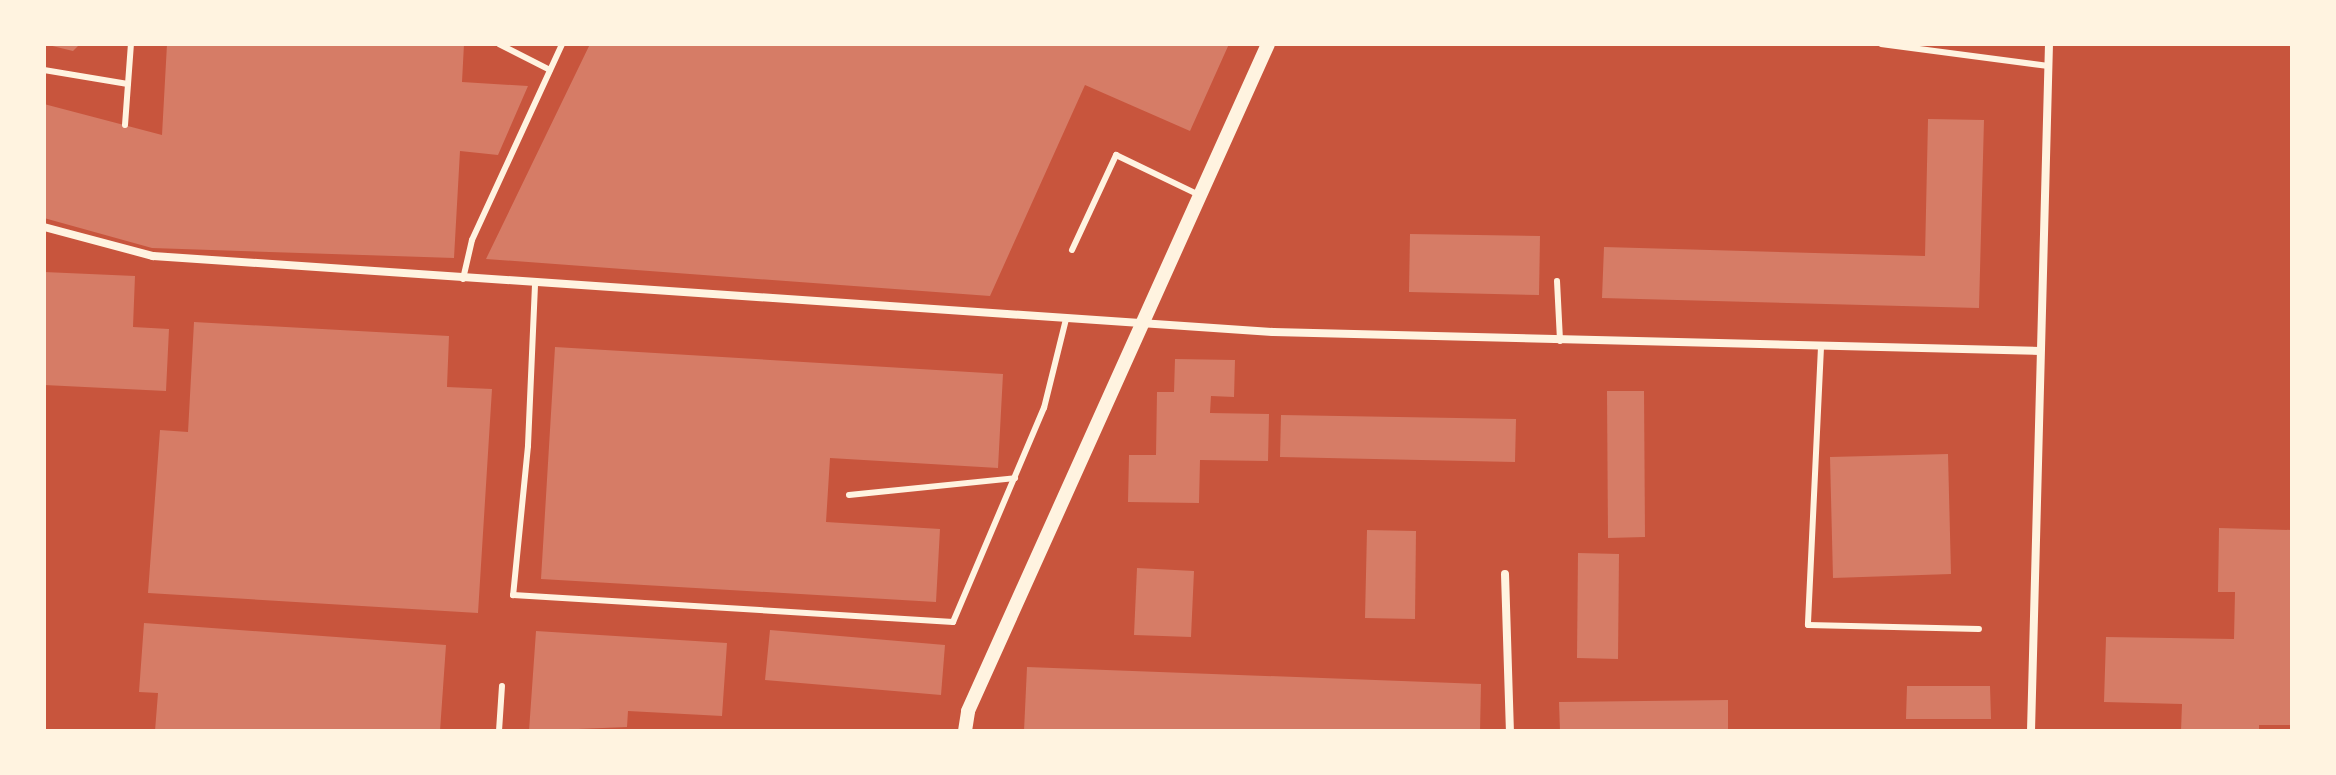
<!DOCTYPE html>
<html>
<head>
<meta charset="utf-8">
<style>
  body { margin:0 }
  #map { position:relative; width:2336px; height:775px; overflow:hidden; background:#c8553d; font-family:Overpass,sans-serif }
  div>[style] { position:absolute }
  .building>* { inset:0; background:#d67c66 }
  .service>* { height:6px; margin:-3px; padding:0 3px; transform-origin:3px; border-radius:3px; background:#fff3e0 }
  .minor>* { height:8px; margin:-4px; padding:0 4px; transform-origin:4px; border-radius:4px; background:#fff3e0 }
  .tertiary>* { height:14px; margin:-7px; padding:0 7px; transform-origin:7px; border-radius:7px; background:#fff3e0 }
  span { translate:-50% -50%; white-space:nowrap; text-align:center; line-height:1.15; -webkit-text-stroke:8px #fff3e0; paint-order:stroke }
  .frame { position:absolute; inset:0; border:46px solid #fff3e0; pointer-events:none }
</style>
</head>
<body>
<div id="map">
  <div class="building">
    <div style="clip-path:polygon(44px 44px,80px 44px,73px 51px)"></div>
    <div style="clip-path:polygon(167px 44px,464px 44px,462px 82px,528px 86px,498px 155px,460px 151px,454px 258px,152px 248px,44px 218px,44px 104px,162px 135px)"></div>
    <div style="clip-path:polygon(590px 44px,1229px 44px,1190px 131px,1085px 85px,990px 296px,486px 259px)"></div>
    <div style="clip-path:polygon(1928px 119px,1984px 120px,1979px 308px,1602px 298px,1604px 247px,1925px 256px)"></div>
    <div style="clip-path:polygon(1410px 234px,1540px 236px,1539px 295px,1409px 292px)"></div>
    <div style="clip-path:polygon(44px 272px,135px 276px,133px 327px,169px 329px,166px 391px,44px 385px)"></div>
    <div style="clip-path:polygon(194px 322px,449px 336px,447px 387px,492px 389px,478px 613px,148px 593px,160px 430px,188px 432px)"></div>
    <div style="clip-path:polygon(555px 347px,1003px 374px,998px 468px,830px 458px,826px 522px,940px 529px,936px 602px,541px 579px)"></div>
    <div style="clip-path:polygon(1175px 359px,1235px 360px,1234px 397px,1211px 396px,1210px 413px,1269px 414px,1268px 461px,1200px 460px,1199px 503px,1128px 502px,1129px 455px,1156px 455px,1157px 392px,1174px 392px)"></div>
    <div style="clip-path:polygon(1607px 391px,1644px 391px,1645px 537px,1608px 538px)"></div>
    <div style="clip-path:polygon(1281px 415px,1516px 419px,1515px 462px,1280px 457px)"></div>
    <div style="clip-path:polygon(1948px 454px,1951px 574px,1833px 578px,1830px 457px)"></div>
    <div style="clip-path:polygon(2219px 528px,2292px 530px,2292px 725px,2259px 725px,2259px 731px,2181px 731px,2182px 704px,2104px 702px,2106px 637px,2234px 639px,2235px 592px,2218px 592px)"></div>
    <div style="clip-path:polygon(1367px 530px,1416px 531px,1415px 619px,1365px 618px)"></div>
    <div style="clip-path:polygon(1578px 553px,1619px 554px,1618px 659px,1577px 658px)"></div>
    <div style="clip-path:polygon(1137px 568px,1194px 571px,1191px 637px,1134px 635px)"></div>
    <div style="clip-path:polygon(144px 623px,446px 645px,440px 731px,155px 731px,158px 693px,139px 692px)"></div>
    <div style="clip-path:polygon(770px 630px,945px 645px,941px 695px,765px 680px)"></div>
    <div style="clip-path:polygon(536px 631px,727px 643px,722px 716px,628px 711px,627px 727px,529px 731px)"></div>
    <div style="clip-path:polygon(1027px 667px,1481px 684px,1480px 731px,1024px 731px)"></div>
    <div style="clip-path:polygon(1907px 686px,1990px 686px,1991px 719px,1906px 719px)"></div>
    <div style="clip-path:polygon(1728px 700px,1728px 731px,1560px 731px,1559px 702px)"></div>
  </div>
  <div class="service">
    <div style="left:499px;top:44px;width:57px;rotate:27deg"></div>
    <div style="left:1881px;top:44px;width:169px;rotate:7.5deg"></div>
    <div style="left:44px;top:70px;width:85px;rotate:9.5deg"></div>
    <div style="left:125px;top:125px;width:81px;rotate:-85.8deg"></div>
    <div style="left:1072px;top:250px;width:105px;rotate:-65.1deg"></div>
    <div style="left:1116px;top:155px;width:92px;rotate:25.7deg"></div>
    <div style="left:463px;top:279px;width:40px;rotate:-77deg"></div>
    <div style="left:472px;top:240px;width:216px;rotate:-65.3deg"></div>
    <div style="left:1557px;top:281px;width:60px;rotate:87.1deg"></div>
    <div style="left:535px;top:285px;width:161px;rotate:92.5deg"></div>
    <div style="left:528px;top:446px;width:150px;rotate:95.7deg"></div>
    <div style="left:513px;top:595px;width:441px;rotate:3.5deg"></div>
    <div style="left:953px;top:622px;width:233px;rotate:-67deg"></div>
    <div style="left:1044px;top:408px;width:92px;rotate:-76.1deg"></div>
    <div style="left:1821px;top:347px;width:278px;rotate:92.7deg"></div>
    <div style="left:1808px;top:625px;width:171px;rotate:1.3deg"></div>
    <div style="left:849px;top:495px;width:167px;rotate:-5.8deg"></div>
    <div style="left:499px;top:731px;width:45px;rotate:-86.2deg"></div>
  </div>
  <div class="minor">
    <div style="left:44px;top:227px;width:113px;rotate:14.9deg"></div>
    <div style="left:153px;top:256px;width:1123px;rotate:3.88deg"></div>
    <div style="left:1273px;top:332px;width:767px;rotate:1.42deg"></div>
    <div style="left:1505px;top:574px;width:157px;rotate:88.2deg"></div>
    <div style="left:2031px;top:731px;width:687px;rotate:-88.5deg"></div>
  </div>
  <div class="tertiary">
    <div style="left:965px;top:731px;width:20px;rotate:-81deg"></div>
    <div style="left:968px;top:711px;width:731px;rotate:-65.78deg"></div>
  </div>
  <div class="frame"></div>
</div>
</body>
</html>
